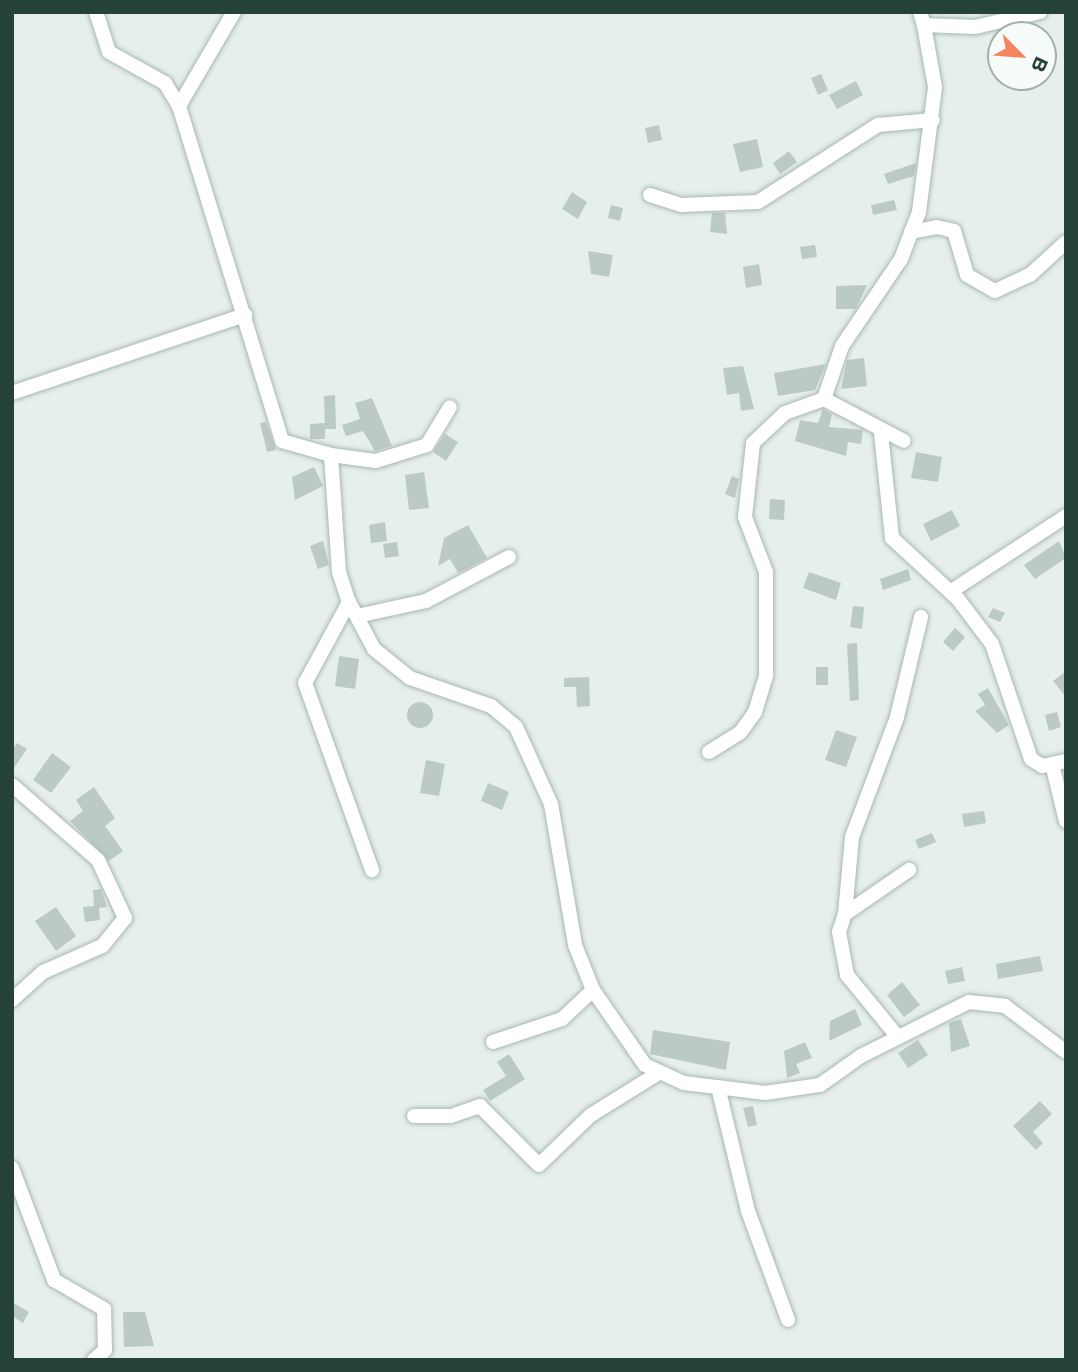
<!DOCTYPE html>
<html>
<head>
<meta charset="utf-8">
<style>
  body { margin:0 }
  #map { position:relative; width:1078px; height:1372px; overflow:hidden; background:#e6efeb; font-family:Montserrat,sans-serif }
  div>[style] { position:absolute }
  .building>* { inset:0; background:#bbcac4 }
  .round { border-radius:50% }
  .roads { filter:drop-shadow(0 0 2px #a8b8b2) drop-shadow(0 0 2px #a8b8b2) }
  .minor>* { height:14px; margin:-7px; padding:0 7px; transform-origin:7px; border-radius:7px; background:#fff }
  span { translate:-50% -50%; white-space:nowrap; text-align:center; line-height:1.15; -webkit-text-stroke:6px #f7fbf9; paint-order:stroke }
  .frame { position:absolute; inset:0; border:14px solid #24423a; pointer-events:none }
  .north { position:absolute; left:987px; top:21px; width:70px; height:70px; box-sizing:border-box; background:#f7fbf9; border:2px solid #a3b1ad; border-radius:50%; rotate:115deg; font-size:19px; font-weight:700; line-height:28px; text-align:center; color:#24423a }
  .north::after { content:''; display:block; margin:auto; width:24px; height:32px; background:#f4845f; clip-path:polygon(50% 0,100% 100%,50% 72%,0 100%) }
</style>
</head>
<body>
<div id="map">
  <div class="building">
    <div style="clip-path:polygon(821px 74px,828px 90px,818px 95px,811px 78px)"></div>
    <div style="clip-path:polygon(856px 81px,863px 95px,837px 109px,829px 95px)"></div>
    <div style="clip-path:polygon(659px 125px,662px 140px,648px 143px,645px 128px)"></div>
    <div style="clip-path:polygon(757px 139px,763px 167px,740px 172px,733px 144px)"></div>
    <div style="clip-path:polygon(789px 151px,797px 162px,780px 174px,773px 163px)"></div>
    <div style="clip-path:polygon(916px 163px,914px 176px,888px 184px,884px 174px)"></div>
    <div style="clip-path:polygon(572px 192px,587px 202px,578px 219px,562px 209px)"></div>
    <div style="clip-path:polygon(894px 200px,897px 210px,873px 215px,871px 205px)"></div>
    <div style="clip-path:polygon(611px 205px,623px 208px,620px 221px,608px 218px)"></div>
    <div style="clip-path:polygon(712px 213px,725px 213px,727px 234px,710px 232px)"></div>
    <div style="clip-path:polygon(815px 245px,817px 257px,802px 259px,800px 247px)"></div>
    <div style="clip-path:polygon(588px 251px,613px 255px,609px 277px,591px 274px)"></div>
    <div style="clip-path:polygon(759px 264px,762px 285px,746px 288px,743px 267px)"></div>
    <div style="clip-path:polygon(867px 285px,856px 309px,836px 309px,836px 286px)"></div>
    <div style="clip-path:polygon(864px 358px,867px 386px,841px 389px,847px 360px)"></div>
    <div style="clip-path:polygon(826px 364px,815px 390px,778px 396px,774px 373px)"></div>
    <div style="clip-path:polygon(743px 366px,754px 409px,741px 411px,739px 393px,727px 395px,723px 368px)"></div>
    <div style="clip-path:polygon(335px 395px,336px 429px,325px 429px,324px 396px)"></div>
    <div style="clip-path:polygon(372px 398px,392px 446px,375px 451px,363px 431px,346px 436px,342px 425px,360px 419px,355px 403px)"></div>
    <div style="clip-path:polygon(823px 409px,832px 414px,829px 427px,863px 430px,861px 444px,848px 442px,846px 456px,795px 441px,800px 420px,818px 423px)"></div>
    <div style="clip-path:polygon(266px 422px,276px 450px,267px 452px,260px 423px)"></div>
    <div style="clip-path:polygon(325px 423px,325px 439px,310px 439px,310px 424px)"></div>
    <div style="clip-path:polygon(445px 434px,458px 442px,446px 461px,433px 452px)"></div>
    <div style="clip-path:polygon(916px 452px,942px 457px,938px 482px,911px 478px)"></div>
    <div style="clip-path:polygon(314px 467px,323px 486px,295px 500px,292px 477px)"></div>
    <div style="clip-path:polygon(424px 472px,429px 508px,409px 510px,405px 475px)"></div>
    <div style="clip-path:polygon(732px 476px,739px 479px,735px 498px,725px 494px)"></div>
    <div style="clip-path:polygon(770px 499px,785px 500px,784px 520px,769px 519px)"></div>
    <div style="clip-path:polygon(952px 510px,960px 526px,931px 541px,923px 524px)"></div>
    <div style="clip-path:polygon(385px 522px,387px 541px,371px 543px,369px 525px)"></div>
    <div style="clip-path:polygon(468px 525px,487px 558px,458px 573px,450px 559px,438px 566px,444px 538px)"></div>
    <div style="clip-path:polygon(323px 541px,329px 565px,318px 569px,310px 546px)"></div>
    <div style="clip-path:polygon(1059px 541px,1066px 558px,1035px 579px,1024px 565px)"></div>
    <div style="clip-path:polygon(397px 542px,399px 556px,385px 558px,383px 544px)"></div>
    <div style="clip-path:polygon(908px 569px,911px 580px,883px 590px,880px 579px)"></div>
    <div style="clip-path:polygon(809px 572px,841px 583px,836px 600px,803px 588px)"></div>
    <div style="clip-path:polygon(853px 606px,864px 607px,862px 629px,850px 627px)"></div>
    <div style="clip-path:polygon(993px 608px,1005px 613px,1000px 622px,988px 617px)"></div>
    <div style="clip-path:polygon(955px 628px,965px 637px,953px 651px,943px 642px)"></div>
    <div style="clip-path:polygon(857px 643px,859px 700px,850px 701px,847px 644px)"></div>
    <div style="clip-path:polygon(339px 656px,359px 659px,355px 689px,335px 686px)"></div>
    <div style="clip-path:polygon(816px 667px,828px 667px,828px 685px,816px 685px)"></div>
    <div style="clip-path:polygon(1066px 671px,1066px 697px,1053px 681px)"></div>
    <div style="clip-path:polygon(589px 677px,590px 706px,577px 707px,576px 687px,564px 687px,564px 678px)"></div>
    <div style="clip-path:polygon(988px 688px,1009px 725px,997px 733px,975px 711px,985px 705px,978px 694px)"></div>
    <div class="round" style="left:407px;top:702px;width:26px;height:26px"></div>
    <div style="clip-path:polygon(1057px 712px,1061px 727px,1049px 731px,1045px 715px)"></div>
    <div style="clip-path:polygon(836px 730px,857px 737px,846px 767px,825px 760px)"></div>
    <div style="clip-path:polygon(17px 743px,27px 749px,12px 771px,12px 750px)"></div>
    <div style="clip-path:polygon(52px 753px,71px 767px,51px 793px,33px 780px)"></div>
    <div style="clip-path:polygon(426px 760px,445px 764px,439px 796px,420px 793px)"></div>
    <div style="clip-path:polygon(488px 783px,509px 792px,502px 810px,481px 801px)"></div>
    <div style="clip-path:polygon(94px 787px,115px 818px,105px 826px,123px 851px,109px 861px,70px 821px,83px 811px,76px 800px)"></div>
    <div style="clip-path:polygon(984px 811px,986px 823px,964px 827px,962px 814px)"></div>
    <div style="clip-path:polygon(932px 833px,936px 842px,919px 849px,915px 840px)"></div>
    <div style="clip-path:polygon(101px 889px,107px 907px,99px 908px,100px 920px,85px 922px,83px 907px,94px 906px,93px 890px)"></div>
    <div style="clip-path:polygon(56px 907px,76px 936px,56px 951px,35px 921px)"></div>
    <div style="clip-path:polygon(1040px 956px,1043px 971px,998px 979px,996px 964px)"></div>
    <div style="clip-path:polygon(962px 967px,965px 981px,948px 984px,945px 971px)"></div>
    <div style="clip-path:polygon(902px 982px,920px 1005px,904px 1017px,887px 995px)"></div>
    <div style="clip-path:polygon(855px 1009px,862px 1025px,829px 1041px,830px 1021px)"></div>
    <div style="clip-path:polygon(961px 1019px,970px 1046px,951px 1052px,949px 1023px)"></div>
    <div style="clip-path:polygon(653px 1030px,730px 1042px,726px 1070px,650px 1054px)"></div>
    <div style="clip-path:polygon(918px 1040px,928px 1055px,908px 1068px,898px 1053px)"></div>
    <div style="clip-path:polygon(805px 1042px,812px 1058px,796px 1064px,800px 1073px,787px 1078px,784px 1051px)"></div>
    <div style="clip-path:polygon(509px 1054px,525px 1079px,490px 1101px,483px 1090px,506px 1076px,497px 1062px)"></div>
    <div style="clip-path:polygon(1040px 1101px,1052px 1114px,1033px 1132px,1043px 1143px,1036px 1150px,1013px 1126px)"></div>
    <div style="clip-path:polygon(753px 1106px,757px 1125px,748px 1127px,743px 1108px)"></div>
    <div style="clip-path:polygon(12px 1302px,29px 1312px,23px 1323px,12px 1316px)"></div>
    <div style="clip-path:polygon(123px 1312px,145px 1312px,154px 1346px,124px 1347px)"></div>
  </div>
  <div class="roads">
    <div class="minor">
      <div style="left:96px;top:12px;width:42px;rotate:72deg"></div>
      <div style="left:109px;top:52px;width:64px;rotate:29deg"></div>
      <div style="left:165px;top:83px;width:27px;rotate:59deg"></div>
      <div style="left:179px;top:106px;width:350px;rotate:72.9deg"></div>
      <div style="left:282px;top:441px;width:51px;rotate:15.9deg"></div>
      <div style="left:331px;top:455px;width:117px;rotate:86.1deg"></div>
      <div style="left:339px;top:572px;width:32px;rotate:72deg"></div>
      <div style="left:349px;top:602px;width:53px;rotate:62deg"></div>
      <div style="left:374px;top:649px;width:46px;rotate:38.9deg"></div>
      <div style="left:410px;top:678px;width:86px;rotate:19.1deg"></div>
      <div style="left:491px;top:706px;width:33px;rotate:40deg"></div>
      <div style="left:516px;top:727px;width:85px;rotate:65.6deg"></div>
      <div style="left:551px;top:804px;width:143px;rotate:80.3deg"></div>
      <div style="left:575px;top:945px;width:48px;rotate:68.2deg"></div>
      <div style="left:593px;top:990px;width:91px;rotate:55.3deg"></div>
      <div style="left:645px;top:1065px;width:43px;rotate:24.8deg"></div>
      <div style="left:684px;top:1083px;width:82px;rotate:7deg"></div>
      <div style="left:765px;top:1093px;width:56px;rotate:-8.3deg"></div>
      <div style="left:820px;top:1085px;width:50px;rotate:-35.3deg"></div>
      <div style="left:861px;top:1056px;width:121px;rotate:-26.6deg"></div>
      <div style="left:969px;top:1002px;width:36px;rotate:6deg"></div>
      <div style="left:1005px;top:1006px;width:76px;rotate:37deg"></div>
      <div style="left:920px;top:12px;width:14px;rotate:73deg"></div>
      <div style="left:924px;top:25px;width:51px;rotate:2.2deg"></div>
      <div style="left:975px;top:27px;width:67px;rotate:-13deg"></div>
      <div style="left:179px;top:106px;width:109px;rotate:-59.7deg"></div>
      <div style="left:650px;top:195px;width:33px;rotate:18deg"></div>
      <div style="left:681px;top:205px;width:77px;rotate:-2.2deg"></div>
      <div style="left:758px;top:202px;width:143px;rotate:-32.7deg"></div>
      <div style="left:878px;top:125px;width:55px;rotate:-5.2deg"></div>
      <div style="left:911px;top:232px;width:26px;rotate:-11deg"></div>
      <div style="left:937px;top:227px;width:17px;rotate:13deg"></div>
      <div style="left:954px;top:231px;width:46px;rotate:73.5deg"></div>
      <div style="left:967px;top:275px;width:32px;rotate:30deg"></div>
      <div style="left:995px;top:291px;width:38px;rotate:-25deg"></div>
      <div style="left:1030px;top:275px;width:49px;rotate:-42.5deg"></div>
      <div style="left:12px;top:393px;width:246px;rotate:-18.5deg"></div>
      <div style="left:824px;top:399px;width:90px;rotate:27.7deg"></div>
      <div style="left:881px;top:433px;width:106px;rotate:84deg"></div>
      <div style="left:892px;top:538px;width:90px;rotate:42.7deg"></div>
      <div style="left:958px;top:599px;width:56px;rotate:52.9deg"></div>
      <div style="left:992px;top:644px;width:121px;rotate:71.3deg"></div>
      <div style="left:1031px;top:759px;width:13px;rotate:32deg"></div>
      <div style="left:1042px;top:766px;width:25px;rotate:-12deg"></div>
      <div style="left:331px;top:455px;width:45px;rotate:7.6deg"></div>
      <div style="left:376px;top:461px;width:53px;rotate:-17.4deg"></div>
      <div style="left:427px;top:445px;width:44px;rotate:-58.8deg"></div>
      <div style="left:950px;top:592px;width:139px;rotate:-33.2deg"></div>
      <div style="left:349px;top:602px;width:92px;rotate:118.5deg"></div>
      <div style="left:305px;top:683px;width:199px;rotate:70.3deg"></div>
      <div style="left:357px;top:616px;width:71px;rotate:-12.3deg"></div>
      <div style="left:426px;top:601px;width:94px;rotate:-27.9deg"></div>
      <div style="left:709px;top:752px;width:36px;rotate:-32deg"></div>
      <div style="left:740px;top:733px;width:26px;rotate:-54deg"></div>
      <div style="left:755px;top:712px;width:39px;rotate:-73deg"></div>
      <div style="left:766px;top:675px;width:103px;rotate:-90deg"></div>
      <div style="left:766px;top:572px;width:59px;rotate:-110.9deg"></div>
      <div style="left:745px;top:517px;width:74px;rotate:-83.8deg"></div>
      <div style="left:753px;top:443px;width:44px;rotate:-43.2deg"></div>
      <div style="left:785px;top:413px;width:41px;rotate:-19.7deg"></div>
      <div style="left:824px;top:399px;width:56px;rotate:-71.2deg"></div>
      <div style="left:842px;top:346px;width:105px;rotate:-55.9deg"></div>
      <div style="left:901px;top:259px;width:50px;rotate:-69deg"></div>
      <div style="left:919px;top:212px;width:126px;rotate:-82.7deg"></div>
      <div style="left:935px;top:87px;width:63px;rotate:-100.1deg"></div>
      <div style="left:1052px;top:764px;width:59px;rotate:76.2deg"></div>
      <div style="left:12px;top:785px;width:114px;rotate:41.1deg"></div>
      <div style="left:98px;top:860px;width:64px;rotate:65deg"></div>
      <div style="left:125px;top:918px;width:36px;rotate:129deg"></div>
      <div style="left:102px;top:946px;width:64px;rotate:156.2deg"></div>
      <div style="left:43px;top:972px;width:42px;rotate:137.9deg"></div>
      <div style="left:845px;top:914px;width:77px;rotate:-84.8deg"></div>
      <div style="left:852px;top:837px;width:128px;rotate:-69.4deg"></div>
      <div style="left:897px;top:717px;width:103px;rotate:-76.5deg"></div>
      <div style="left:897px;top:1036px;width:79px;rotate:-129.3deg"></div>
      <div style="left:847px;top:975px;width:44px;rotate:-100.5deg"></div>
      <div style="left:839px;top:932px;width:19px;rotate:-72deg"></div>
      <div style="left:845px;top:914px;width:78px;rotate:-34.5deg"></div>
      <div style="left:493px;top:1042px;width:73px;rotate:-18.4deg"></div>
      <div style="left:562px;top:1019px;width:42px;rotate:-43.1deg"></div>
      <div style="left:718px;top:1087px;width:128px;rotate:76.4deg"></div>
      <div style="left:748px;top:1211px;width:116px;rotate:69.8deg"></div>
      <div style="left:414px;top:1116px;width:37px"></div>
      <div style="left:451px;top:1116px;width:31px;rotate:-19deg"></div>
      <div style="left:480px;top:1106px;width:83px;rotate:45deg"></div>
      <div style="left:539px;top:1165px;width:72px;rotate:-43.9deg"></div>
      <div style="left:591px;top:1115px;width:81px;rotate:-31.9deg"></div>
      <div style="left:12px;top:1168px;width:120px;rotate:69.4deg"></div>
      <div style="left:54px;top:1280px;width:58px;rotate:30.1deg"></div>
      <div style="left:104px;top:1309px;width:41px;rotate:88.6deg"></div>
      <div style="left:105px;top:1350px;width:15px;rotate:138deg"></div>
    </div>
  </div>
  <div class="frame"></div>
  <div class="north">B</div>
</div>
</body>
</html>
